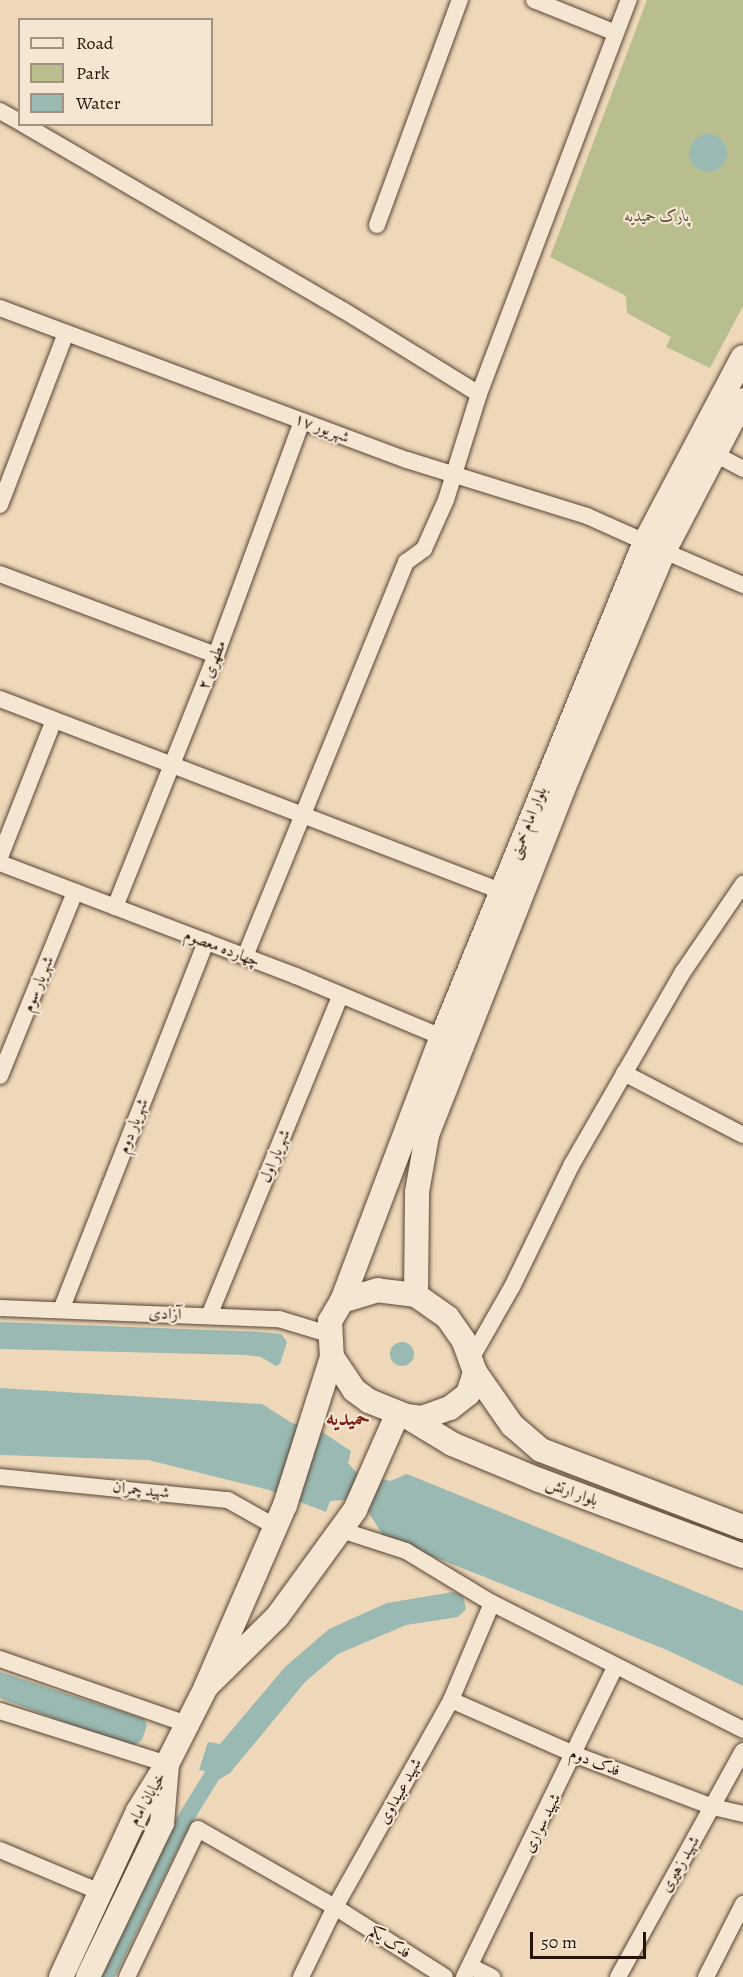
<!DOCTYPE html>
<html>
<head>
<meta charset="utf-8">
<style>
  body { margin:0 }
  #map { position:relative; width:743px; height:1977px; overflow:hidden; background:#eed8b9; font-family:Alegreya,Amiri,serif }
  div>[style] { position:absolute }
  .green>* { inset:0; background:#b9be8f }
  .water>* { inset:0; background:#99b9b2 }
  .round { border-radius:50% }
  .canal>* { height:16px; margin:-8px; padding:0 8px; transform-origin:8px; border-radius:8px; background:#99b9b2 }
  .roads { filter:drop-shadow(0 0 2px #584434) drop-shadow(0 0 2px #584434) }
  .minor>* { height:16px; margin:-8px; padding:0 8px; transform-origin:8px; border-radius:8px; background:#f4e6d2 }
  .secondary>* { height:24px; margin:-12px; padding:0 12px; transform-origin:12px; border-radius:12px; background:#f4e6d2 }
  span { translate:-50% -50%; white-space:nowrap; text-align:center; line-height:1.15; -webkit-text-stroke:4.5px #f4e6d2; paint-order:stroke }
  .park-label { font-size:16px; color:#594f37; font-style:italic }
  .street-label { font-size:16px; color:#261308 }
  .district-label { font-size:22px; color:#7a1f14; font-weight:700 }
  .legend { position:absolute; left:18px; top:18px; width:195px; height:108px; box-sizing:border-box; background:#f4e6d2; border:2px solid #a29281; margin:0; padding:8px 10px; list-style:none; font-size:18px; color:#261308 }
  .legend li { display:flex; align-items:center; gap:12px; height:30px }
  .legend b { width:30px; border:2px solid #a29281 }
  .scale { position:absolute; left:530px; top:1932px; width:116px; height:27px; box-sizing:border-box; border:3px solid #261308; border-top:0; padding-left:8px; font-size:18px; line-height:21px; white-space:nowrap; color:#261308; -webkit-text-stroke:4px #f4e6d2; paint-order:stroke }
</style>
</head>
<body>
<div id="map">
  <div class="green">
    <div style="clip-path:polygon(647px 0,743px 0,743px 306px,710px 368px,666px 347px,671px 337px,627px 313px,626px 296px,550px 257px)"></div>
  </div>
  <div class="water">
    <div class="round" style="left:689px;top:134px;width:38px;height:38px"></div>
    <div style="clip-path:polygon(0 1322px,260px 1332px,281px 1334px,287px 1342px,280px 1364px,276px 1366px,261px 1357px,246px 1355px,0 1349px)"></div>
    <div class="round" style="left:390px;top:1342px;width:24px;height:24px"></div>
    <div style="clip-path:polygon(0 1388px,262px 1404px,292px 1423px,321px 1431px,351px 1451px,348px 1463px,357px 1473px,390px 1481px,407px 1474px,743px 1611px,743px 1686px,667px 1650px,384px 1537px,367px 1510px,344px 1500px,330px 1501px,326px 1512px,269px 1490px,148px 1460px,0 1455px)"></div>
    <div style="clip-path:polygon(453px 1592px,463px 1596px,466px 1609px,458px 1617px,406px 1625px,338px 1654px,305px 1682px,230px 1773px,211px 1784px,204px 1780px,205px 1771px,199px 1770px,208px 1742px,220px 1744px,285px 1667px,329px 1629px,387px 1603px)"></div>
    <div style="clip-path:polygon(0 1672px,144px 1719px,147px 1725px,142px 1740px,131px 1747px,0 1698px)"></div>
  </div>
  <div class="canal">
    <div style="left:106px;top:1977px;width:159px;rotate:-63.9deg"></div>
    <div style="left:176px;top:1834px;width:82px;rotate:-58.4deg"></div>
  </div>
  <div class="roads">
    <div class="minor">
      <div style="left:534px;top:0;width:88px;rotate:21.9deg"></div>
      <div style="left:0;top:111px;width:23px;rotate:29deg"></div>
      <div style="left:23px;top:124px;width:370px;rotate:30.2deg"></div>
      <div style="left:343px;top:310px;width:160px;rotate:31.7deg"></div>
      <div style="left:479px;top:394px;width:111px;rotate:107.3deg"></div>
      <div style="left:446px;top:500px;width:54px;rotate:114.2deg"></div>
      <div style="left:424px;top:549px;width:22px;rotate:144deg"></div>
      <div style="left:406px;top:562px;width:426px;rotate:112.2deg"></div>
      <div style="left:377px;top:225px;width:240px;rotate:-69.8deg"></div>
      <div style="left:0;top:308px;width:434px;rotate:20.5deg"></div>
      <div style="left:407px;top:460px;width:189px;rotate:17.3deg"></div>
      <div style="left:587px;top:516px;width:64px;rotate:24.1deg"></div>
      <div style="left:479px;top:394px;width:422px;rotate:-69.2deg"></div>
      <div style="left:715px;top:454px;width:32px;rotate:28deg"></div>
      <div style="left:0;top:505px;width:184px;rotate:-69deg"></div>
      <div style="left:664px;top:551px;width:86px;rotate:23.3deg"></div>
      <div style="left:0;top:574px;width:231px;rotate:20.6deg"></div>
      <div style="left:0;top:699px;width:537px;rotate:20.97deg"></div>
      <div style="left:0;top:857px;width:147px;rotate:-68.5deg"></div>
      <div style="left:0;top:863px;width:317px;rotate:20.9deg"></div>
      <div style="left:296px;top:976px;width:158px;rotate:22.7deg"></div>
      <div style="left:115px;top:907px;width:271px;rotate:-68.2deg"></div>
      <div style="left:216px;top:655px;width:249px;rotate:-69.8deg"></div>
      <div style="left:624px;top:1073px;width:134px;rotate:27.5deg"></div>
      <div style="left:0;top:1076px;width:199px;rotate:-67.8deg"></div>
      <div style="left:0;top:1308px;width:279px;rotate:2.3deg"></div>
      <div style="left:279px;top:1319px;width:51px;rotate:17deg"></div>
      <div style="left:61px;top:1310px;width:396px;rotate:-68.5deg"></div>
      <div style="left:209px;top:1316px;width:346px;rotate:-67.7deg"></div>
      <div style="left:472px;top:1357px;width:81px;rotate:-60.3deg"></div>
      <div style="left:512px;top:1287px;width:137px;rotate:-64deg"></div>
      <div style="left:572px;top:1164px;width:222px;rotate:-60deg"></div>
      <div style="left:683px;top:972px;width:107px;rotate:-55.7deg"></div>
      <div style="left:0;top:1477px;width:229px;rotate:5.8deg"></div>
      <div style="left:228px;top:1500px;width:55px;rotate:29.4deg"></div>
      <div style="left:341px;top:1530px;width:68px;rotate:17.9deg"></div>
      <div style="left:406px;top:1551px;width:100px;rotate:31.2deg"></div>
      <div style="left:492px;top:1603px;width:281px;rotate:26.8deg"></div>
      <div style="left:0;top:1659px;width:198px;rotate:19.2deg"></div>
      <div style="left:451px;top:1700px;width:137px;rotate:23.7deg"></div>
      <div style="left:576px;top:1755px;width:147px;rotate:20.8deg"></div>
      <div style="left:713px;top:1807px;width:31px;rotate:13deg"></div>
      <div style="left:0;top:1711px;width:175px;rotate:17.6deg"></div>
      <div style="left:0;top:1850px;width:108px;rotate:22.8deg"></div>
      <div style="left:470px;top:1966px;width:25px;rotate:27deg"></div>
      <div style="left:127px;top:1977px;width:164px;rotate:-64.4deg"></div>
      <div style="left:198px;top:1829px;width:158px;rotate:29.7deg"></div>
      <div style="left:335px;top:1907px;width:130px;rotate:32.5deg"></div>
      <div style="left:301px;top:1977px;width:78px;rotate:-64.1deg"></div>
      <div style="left:335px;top:1907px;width:237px;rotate:-60.7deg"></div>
      <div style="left:451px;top:1700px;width:105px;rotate:-67.1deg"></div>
      <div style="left:464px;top:1977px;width:346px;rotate:-64deg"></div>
      <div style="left:618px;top:1977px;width:258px;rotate:-61.1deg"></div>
      <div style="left:706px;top:1977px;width:82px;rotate:-63.1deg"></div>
    </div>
    <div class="secondary">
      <div style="left:416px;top:1295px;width:103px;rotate:-89.4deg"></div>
      <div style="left:417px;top:1192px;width:58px;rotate:-80deg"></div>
      <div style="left:427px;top:1135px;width:385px;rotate:-68.5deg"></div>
      <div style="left:568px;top:777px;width:246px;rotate:-67deg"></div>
      <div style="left:664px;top:551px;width:170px;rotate:-62.4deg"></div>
      <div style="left:342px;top:1301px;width:282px;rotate:-69.3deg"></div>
      <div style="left:442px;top:1037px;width:535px;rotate:-67.7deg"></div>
      <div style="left:645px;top:542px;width:209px;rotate:-62.1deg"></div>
      <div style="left:332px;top:1357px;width:40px;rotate:56deg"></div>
      <div style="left:354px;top:1390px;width:19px;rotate:36deg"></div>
      <div style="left:369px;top:1401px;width:40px;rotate:22deg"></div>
      <div style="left:406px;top:1416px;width:16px;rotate:7deg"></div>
      <div style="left:422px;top:1418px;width:30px;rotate:-20deg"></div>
      <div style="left:450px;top:1408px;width:23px;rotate:-38deg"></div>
      <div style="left:468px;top:1394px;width:23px;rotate:-72deg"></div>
      <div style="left:475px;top:1372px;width:33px;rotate:-110deg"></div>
      <div style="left:464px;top:1341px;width:29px;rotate:-125deg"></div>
      <div style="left:447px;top:1317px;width:38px;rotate:-145deg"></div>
      <div style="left:416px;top:1295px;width:38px;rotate:-173deg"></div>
      <div style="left:378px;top:1290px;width:38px;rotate:163deg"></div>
      <div style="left:342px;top:1301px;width:23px;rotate:121deg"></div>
      <div style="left:330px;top:1321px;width:36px;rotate:87deg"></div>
      <div style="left:332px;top:1357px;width:155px;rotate:107.6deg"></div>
      <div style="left:285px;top:1505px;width:198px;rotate:113.5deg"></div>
      <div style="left:206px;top:1687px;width:100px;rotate:-44.6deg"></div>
      <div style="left:277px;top:1617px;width:132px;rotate:-53.9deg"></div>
      <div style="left:355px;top:1510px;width:104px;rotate:-66.1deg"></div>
      <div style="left:475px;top:1372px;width:65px;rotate:55.1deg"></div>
      <div style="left:512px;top:1425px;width:38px;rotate:41deg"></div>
      <div style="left:541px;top:1450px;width:216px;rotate:20.9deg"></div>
      <div style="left:406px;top:1416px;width:54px;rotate:31.3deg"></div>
      <div style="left:452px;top:1444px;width:94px;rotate:22.5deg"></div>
      <div style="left:539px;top:1480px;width:218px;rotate:20.4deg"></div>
      <div style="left:167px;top:1764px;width:86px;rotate:-63.1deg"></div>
      <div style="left:61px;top:1977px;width:183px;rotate:-65.1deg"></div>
      <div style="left:138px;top:1811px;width:55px;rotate:-58.3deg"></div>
      <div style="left:167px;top:1764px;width:59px;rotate:94.8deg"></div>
      <div style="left:162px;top:1823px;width:171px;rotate:115.7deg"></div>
    </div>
  </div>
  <div class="park-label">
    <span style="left:657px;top:216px">پارک حمیدیه</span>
  </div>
  <div class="street-label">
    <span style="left:322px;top:428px;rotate:21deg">۱۷ شهریور</span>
    <span style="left:212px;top:665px;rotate:-69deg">مطهری ۲</span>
    <span style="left:528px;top:823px;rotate:-68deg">بلوار امام خمینی</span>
    <span style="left:222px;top:948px;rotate:21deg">چهارده معصوم</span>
    <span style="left:38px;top:984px;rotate:-68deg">شهریار سوم</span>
    <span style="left:133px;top:1126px;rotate:-69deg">شهریار دوم</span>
    <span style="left:275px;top:1156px;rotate:-68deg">شهریار اول</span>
    <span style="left:165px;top:1314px;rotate:2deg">آزادی</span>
    <span style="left:141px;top:1490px;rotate:6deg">شهید چمران</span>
    <span style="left:572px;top:1492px;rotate:20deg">بلوار ارتش</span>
    <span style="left:595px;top:1762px;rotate:21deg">فدک دوم</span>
    <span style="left:400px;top:1791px;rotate:-61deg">شهید عبیداوی</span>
    <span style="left:147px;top:1799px;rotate:-60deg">خیابان امام</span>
    <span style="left:542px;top:1823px;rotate:-63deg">شهید سواری</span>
    <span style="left:680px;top:1864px;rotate:-60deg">شهید زهیری</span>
    <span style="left:390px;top:1942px;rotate:33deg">فدک یکم</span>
  </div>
  <div class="district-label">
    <span style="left:348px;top:1419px">حمیدیه</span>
  </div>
  <ul class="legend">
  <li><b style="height:8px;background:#f4e6d2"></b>Road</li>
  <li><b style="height:16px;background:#b9be8f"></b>Park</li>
  <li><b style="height:16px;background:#99b9b2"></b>Water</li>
  </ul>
  <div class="scale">50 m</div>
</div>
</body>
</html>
